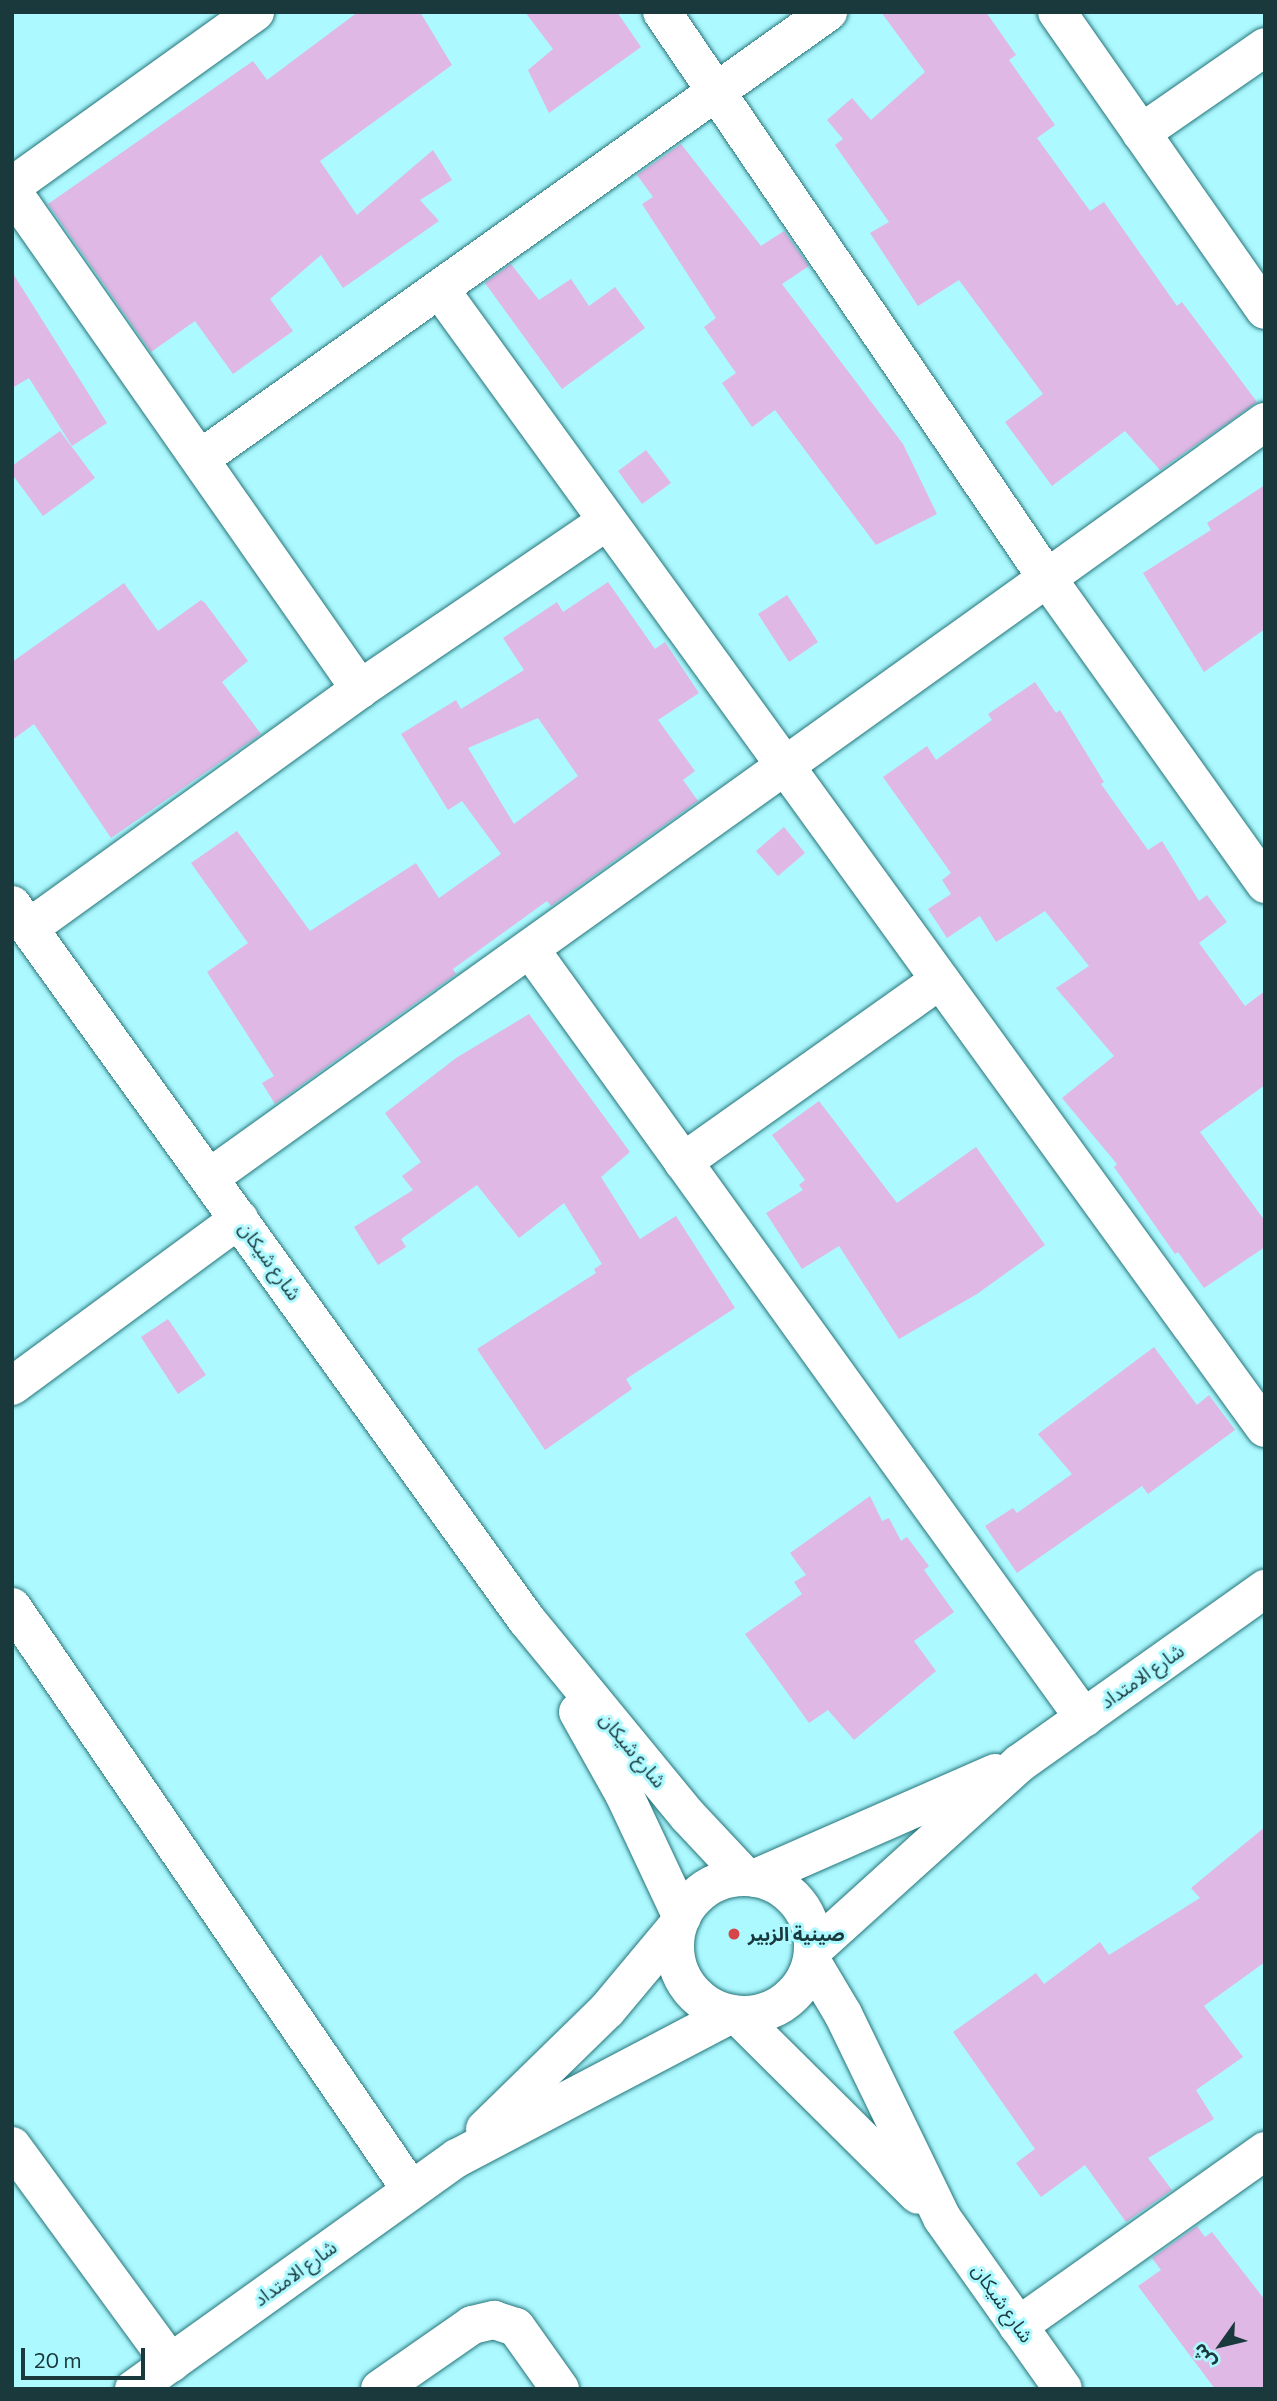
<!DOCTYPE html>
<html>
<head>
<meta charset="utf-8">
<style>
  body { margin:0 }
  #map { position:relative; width:1277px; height:2401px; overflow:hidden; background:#acf9ff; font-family:Commissioner,"Noto Sans Arabic",sans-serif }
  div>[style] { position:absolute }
  .building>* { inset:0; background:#e0b8e5 }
  .roads { filter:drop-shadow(0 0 2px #26757b) drop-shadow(0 0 2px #26757b) }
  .street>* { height:38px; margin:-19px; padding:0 19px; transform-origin:19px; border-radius:19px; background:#fff }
  .secondary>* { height:38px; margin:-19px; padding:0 19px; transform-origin:19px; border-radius:19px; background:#fff }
  .secondary>.ring { margin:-19px; padding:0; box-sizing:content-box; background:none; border:38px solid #fff; border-radius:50% }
  .dots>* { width:19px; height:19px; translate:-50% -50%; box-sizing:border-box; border:4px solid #acf9ff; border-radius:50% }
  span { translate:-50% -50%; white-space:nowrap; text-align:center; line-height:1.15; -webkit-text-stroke:6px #acf9ff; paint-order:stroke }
  .street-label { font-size:19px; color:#19393c }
  .poi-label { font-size:19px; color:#19393c; font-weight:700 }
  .left { translate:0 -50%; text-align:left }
  .frame { position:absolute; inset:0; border:14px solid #19393c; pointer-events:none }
  .north { position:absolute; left:1186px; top:2310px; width:70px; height:70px; -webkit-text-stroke:5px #acf9ff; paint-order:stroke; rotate:236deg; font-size:19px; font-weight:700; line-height:28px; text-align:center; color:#19393c }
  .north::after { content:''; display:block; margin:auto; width:24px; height:32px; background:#19393c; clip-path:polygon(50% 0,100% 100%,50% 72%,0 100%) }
  .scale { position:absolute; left:21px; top:2348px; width:124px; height:32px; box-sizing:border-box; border:4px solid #19393c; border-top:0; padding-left:9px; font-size:21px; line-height:24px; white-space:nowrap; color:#19393c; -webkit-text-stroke:5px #acf9ff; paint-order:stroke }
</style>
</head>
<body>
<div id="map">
  <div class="building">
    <div style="clip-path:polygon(358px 12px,420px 12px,452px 65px,320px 161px,357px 215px,433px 150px,452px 180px,420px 200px,439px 221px,343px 288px,321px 255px,270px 299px,293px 331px,233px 374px,195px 321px,151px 352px,48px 204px,253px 61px,267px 80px)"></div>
    <div style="clip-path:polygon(525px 12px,617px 12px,641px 47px,549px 113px,528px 70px,553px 49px)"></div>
    <div style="clip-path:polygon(881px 12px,986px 12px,1016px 55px,1009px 60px,1055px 125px,1037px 138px,1090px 211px,1104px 202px,1177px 306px,1182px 302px,1257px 402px,1160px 470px,1125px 431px,1052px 486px,1005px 422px,1043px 394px,959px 280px,918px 306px,870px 233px,889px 222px,835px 145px,843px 139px,827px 120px,852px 98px,871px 120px,925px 72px)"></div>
    <div style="clip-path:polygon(681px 144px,761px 246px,784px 231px,809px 266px,782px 284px,903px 444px,937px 514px,876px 545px,775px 410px,752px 427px,722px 383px,736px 373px,704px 327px,716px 318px,642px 204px,653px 197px,637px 175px)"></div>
    <div style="clip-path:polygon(511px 264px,539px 300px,571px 279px,589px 306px,615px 287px,645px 328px,562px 389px,485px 283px)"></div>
    <div style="clip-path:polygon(12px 272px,107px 423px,72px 446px,29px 378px,12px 388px)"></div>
    <div style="clip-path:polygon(60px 431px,95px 478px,43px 516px,12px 474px,12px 466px)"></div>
    <div style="clip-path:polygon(646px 450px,671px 483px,642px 504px,618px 471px)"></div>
    <div style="clip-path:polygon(1265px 485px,1265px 629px,1204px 672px,1143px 573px,1211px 530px,1207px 523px)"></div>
    <div style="clip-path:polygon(evenodd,608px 582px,655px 649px,665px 642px,699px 693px,658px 720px,695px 771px,683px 780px,698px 801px,551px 906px,547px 901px,453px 969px,456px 974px,275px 1104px,262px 1083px,274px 1076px,207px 972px,248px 943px,191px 863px,237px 831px,310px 931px,416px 863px,439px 898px,501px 854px,462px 801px,448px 810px,401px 734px,456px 700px,461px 709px,524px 670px,503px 638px,557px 602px,563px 612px,608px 582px,538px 718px,578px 776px,514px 824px,468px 748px,538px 718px)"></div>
    <div style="clip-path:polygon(124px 583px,158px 631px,201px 600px,205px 603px,248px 661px,222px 682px,261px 734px,111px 838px,34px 724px,12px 740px,12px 662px)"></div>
    <div style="clip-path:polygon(787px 595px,818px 642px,789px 662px,758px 614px)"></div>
    <div style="clip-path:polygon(1035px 682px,1056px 713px,1060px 710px,1104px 782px,1101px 784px,1148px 850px,1162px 841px,1199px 901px,1207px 895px,1227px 922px,1199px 943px,1245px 1006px,1265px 991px,1265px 1085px,1200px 1132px,1265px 1221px,1265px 1247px,1204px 1288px,1178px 1252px,1175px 1254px,1114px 1167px,1117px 1164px,1062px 1098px,1114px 1056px,1056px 988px,1089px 966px,1045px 911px,996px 942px,980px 916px,947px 938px,928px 909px,951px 894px,942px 880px,951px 873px,883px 777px,927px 746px,936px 760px,992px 720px,988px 714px)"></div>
    <div style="clip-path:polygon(784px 827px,805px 853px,778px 876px,756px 851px)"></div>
    <div style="clip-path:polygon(529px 1014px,630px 1152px,601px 1177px,640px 1239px,676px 1216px,735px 1308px,626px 1379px,632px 1389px,545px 1450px,477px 1349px,596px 1273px,594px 1269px,602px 1264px,564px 1203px,519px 1238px,477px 1185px,401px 1239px,406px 1247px,378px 1265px,354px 1227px,413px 1190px,402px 1176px,421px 1162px,385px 1113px,456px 1058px)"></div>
    <div style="clip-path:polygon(819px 1101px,897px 1203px,976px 1147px,1045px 1245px,977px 1294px,899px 1339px,839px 1246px,802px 1269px,766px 1213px,803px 1190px,799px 1185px,805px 1180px,772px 1135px)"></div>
    <div style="clip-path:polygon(168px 1319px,206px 1375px,178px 1394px,141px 1337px)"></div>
    <div style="clip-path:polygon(1154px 1347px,1197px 1405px,1209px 1395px,1235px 1430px,1148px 1494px,1142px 1486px,1017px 1573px,985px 1526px,1013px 1508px,1017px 1513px,1072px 1474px,1038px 1434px)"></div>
    <div style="clip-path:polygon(870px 1496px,882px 1521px,889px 1518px,901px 1541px,907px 1537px,929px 1566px,924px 1570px,954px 1612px,914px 1641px,936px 1671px,854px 1740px,828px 1710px,809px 1723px,745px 1634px,802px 1594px,794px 1582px,806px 1575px,790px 1553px)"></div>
    <div style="clip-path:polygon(1265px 1827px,1265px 1962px,1204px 2006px,1243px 2057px,1196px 2090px,1214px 2119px,1148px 2158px,1172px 2190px,1126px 2222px,1085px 2165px,1041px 2197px,1016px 2163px,1035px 2149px,953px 2032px,1036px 1973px,1044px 1984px,1100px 1942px,1109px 1955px,1200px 1898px,1191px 1888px)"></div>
    <div style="clip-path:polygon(1197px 2226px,1205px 2237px,1212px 2232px,1265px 2300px,1265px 2389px,1215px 2389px,1138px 2286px,1161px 2270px,1152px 2258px)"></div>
  </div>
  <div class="roads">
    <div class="street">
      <div style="left:662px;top:12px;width:685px;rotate:55.78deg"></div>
      <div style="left:1047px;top:578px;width:376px;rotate:54.5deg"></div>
      <div style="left:1057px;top:12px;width:363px;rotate:55.1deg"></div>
      <div style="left:1141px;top:133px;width:151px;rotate:-34.7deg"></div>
      <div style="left:12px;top:186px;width:299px;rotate:-35.6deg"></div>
      <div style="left:12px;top:191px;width:608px;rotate:55.05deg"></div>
      <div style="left:441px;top:291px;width:1404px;rotate:54.07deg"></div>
      <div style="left:200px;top:459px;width:771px;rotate:-35.44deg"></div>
      <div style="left:29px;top:928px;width:408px;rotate:-35.8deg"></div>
      <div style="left:360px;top:689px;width:297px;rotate:-34.2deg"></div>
      <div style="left:530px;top:949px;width:948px;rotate:54.23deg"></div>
      <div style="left:683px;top:1162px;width:315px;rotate:-35.3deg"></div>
      <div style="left:209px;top:1178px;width:1299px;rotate:-35.6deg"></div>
      <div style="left:12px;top:1386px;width:282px;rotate:-36.3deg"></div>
      <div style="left:12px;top:1607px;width:706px;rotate:55.61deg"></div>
      <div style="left:12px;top:2146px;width:269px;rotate:53.8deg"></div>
      <div style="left:1018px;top:2326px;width:303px;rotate:-35.3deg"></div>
      <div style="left:380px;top:2389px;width:112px;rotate:-34.8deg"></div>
      <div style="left:472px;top:2325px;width:23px;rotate:-13deg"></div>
      <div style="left:494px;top:2320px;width:23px;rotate:18deg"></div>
      <div style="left:516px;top:2327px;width:76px;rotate:54.6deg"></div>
    </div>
    <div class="secondary">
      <div style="left:12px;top:905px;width:880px;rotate:54.25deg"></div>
      <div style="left:526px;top:1619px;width:255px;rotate:50.6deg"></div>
      <div style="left:688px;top:1816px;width:83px;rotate:46.9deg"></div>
      <div style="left:578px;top:1712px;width:94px;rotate:60.7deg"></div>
      <div style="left:624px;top:1794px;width:136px;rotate:64.8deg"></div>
      <div class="ring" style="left:675px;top:1877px;width:100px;height:100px"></div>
      <div style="left:756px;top:1878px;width:261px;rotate:-23.7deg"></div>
      <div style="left:813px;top:1950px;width:279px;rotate:-42.1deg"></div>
      <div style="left:1020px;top:1763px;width:301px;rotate:-35.4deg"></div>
      <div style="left:812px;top:1962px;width:61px;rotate:59.2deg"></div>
      <div style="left:843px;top:2014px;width:227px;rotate:64.1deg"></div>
      <div style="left:942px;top:2218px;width:209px;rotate:54.7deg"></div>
      <div style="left:737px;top:2015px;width:255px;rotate:44.8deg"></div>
      <div style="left:485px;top:2129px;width:170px;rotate:-44.3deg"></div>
      <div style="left:607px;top:2010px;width:111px;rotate:-50.1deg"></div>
      <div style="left:134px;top:2389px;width:397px;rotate:-35.6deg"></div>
      <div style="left:457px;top:2158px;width:310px;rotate:-27.7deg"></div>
    </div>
  </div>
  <div class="dots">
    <div style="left:734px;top:1934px;background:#d5454a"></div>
  </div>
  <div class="street-label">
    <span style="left:270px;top:1261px;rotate:54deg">شارع شيكان</span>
    <span style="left:1142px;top:1676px;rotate:-35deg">شارع الامتداد</span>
    <span style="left:633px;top:1750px;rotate:50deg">شارع شيكان</span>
    <span style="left:295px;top:2273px;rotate:-36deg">شارع الامتداد</span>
    <span style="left:1003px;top:2303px;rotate:55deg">شارع شيكان</span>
  </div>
  <div class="poi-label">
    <span class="left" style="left:748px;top:1934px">صينية الزبير</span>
  </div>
  <div class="frame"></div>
  <div class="north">ش</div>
  <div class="scale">20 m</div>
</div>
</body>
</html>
